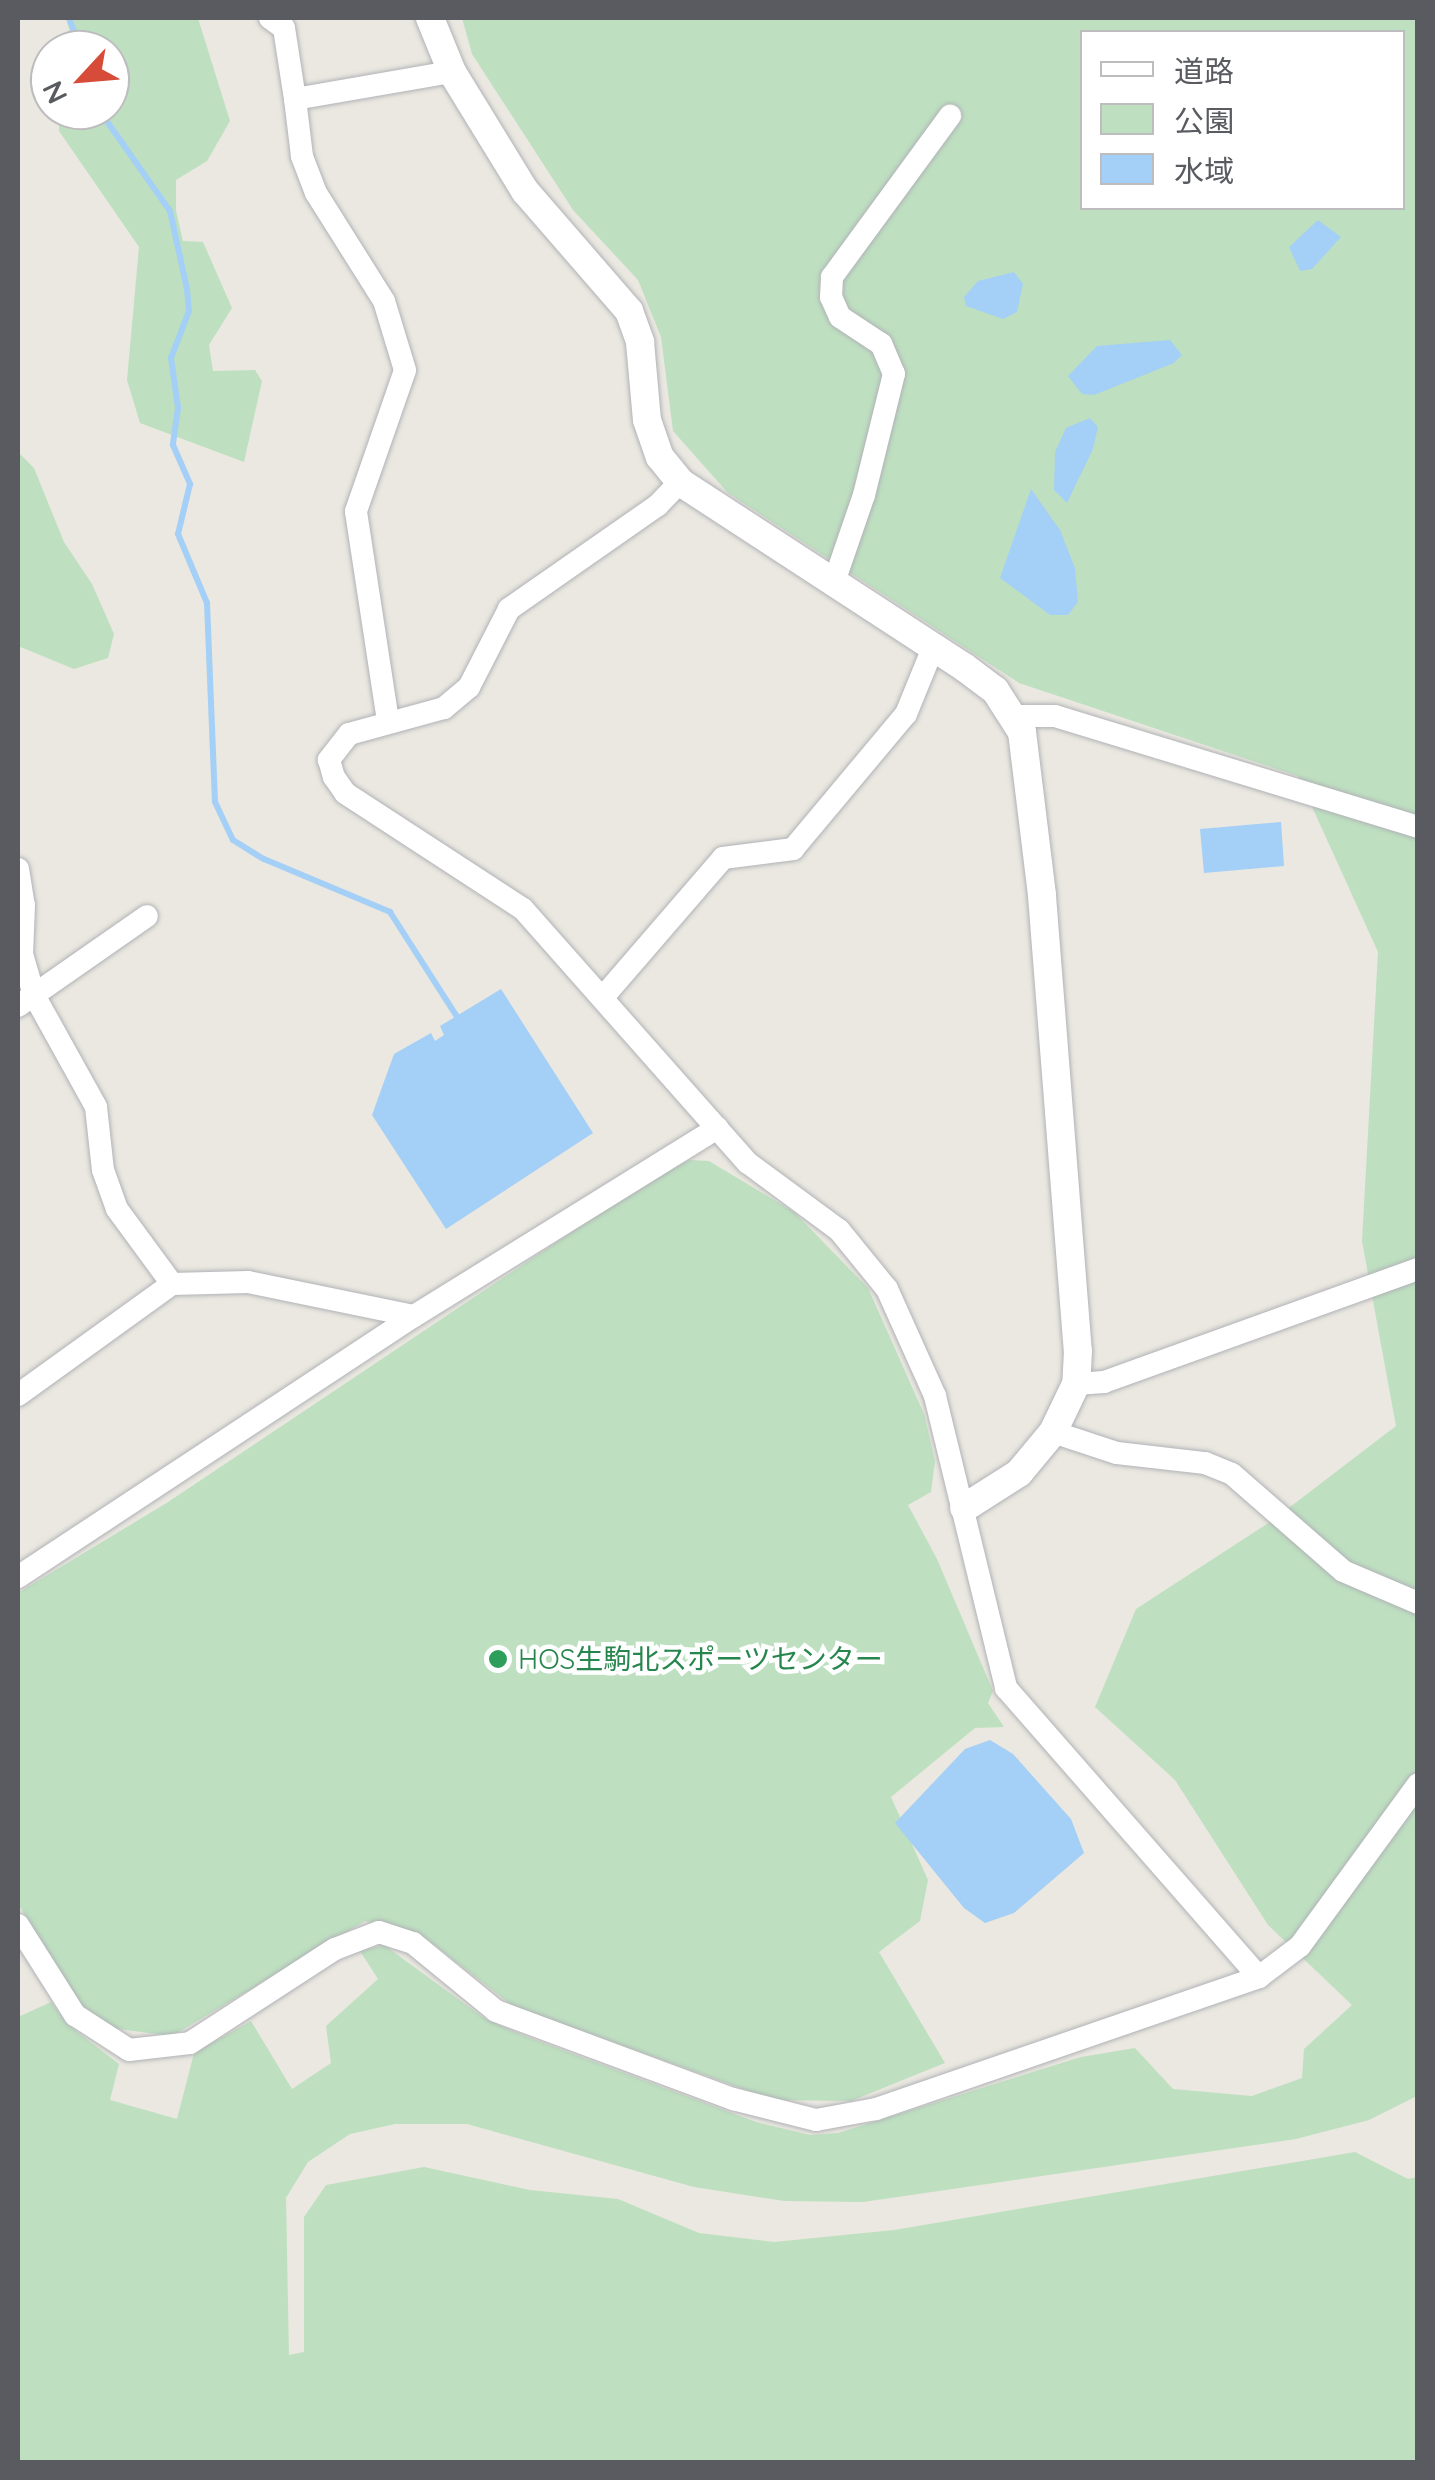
<!DOCTYPE html>
<meta charset="utf-8">
<style>
body{margin:0}
#map{position:relative;width:1435px;height:2480px;overflow:hidden;background:#eae8e0;font-family:Quicksand,"Noto Sans JP",sans-serif}
div>[style]{position:absolute}
.green>*{inset:0;background:#bee0c0}
.water>*{inset:0;background:#a4cff6}
.stream>*{height:6px;margin:-3px;padding:0 3px;transform-origin:3px;border-radius:3px;background:#a4cff6}
.roads{filter:drop-shadow(0 0 2px #b1b2b7) drop-shadow(0 0 2px #b1b2b7)}
.minor>*{height:22px;margin:-11px;padding:0 11px;transform-origin:11px;border-radius:11px;background:#fff}
.tertiary>*{height:28px;margin:-14px;padding:0 14px;transform-origin:14px;border-radius:14px;background:#fff}
.dots>*{width:28px;height:28px;translate:-50% -50%;box-sizing:border-box;border:5px solid #fff;border-radius:50%}
span{translate:-50% -50%;white-space:nowrap;text-align:center;line-height:1.15;-webkit-text-stroke:9px #fff;paint-order:stroke}
.leisure-label{font-size:28px;color:#27864d}
.left{translate:0 -50%;text-align:left}
.frame{position:absolute;inset:0;border:20px solid #595b60;pointer-events:none}
.legend{position:absolute;left:1080px;top:30px;width:325px;height:180px;box-sizing:border-box;background:#fff;border:2px solid #bdbdbf;margin:0;padding:12px 18px;list-style:none;font-size:30px;color:#595b60}
.legend li{display:flex;align-items:center;gap:20px;height:50px}
.legend b{width:50px;border:2px solid #bdbdbf}
.north{position:absolute;left:30px;top:30px;width:100px;height:100px;box-sizing:border-box;background:#fff;border:2px solid #bdbdbf;border-radius:50%;rotate:244deg;font-size:28px;font-weight:700;line-height:40px;text-align:center;color:#595b60}
.north::after{content:'';display:block;margin:auto;width:35px;height:45px;background:#d74c39;clip-path:polygon(50% 0,100% 100%,50% 72%,0 100%)}
</style>
<div id="map">
<div class="green">
<i style="clip-path:polygon(66px 18px,198px 18px,230px 121px,207px 161px,176px 180px,176px 211px,183px 241px,203px 242px,232px 308px,209px 345px,213px 371px,255px 370px,262px 381px,244px 462px,140px 423px,127px 380px,139px 247px,59px 131px,59px 110px,110px 110px,110px 50px,75px 50px)"></i>
<i style="clip-path:polygon(evenodd,462px 18px,1417px 18px,1417px 2096px,1369px 2120px,1296px 2139px,863px 2202px,784px 2201px,694px 2187px,467px 2124px,395px 2124px,350px 2134px,308px 2162px,286px 2198px,289px 2355px,304px 2352px,304px 2217px,326px 2185px,424px 2167px,530px 2190px,618px 2199px,699px 2233px,774px 2242px,894px 2230px,1355px 2152px,1408px 2179px,1417px 2177px,1417px 2462px,18px 2462px,18px 2017px,51px 2002px,67px 2024px,119px 2064px,110px 2100px,177px 2119px,194px 2053px,251px 2021px,292px 2089px,331px 2063px,326px 2026px,378px 1979px,360px 1951px,384px 1945px,484px 2018px,522px 2035px,756px 2122px,810px 2135px,838px 2133px,1081px 2057px,1135px 2048px,1173px 2089px,1252px 2096px,1302px 2078px,1304px 2049px,1352px 2005px,1268px 1925px,1175px 1780px,1095px 1707px,1136px 1609px,1273px 1520px,1396px 1426px,1362px 1241px,1378px 952px,1298px 776px,1019px 683px,728px 493px,673px 431px,661px 337px,638px 280px,573px 210px,472px 54px,462px 18px,1082px 32px,1402px 32px,1402px 208px,1082px 208px,1082px 32px)"></i>
<i style="clip-path:polygon(18px 452px,34px 468px,64px 542px,92px 584px,114px 634px,108px 658px,74px 669px,18px 646px)"></i>
<i style="clip-path:polygon(690px 1160px,709px 1161px,794px 1212px,868px 1288px,924px 1414px,935px 1461px,931px 1492px,908px 1505px,937px 1559px,993px 1691px,988px 1703px,1004px 1727px,975px 1728px,891px 1797px,928px 1880px,920px 1921px,879px 1952px,945px 2063px,851px 2101px,774px 2100px,513px 2006px,424px 1937px,365px 1921px,172px 2036px,111px 2028px,84px 2009px,18px 1904px,18px 1593px,168px 1502px,663px 1171px)"></i>
</div>
<div class="water">
<i style="clip-path:polygon(1318px 220px,1341px 237px,1312px 269px,1300px 271px,1289px 247px)"></i>
<i style="clip-path:polygon(1014px 272px,1023px 284px,1017px 312px,1003px 319px,966px 306px,964px 297px,978px 281px)"></i>
<i style="clip-path:polygon(1170px 340px,1182px 355px,1174px 363px,1094px 395px,1082px 394px,1068px 376px,1097px 346px)"></i>
<i style="clip-path:polygon(1090px 418px,1098px 427px,1093px 449px,1067px 503px,1054px 490px,1055px 452px,1066px 428px)"></i>
<i style="clip-path:polygon(1031px 489px,1060px 530px,1075px 568px,1078px 602px,1068px 615px,1050px 615px,1000px 578px)"></i>
<i style="clip-path:polygon(1281px 822px,1284px 866px,1204px 873px,1200px 829px)"></i>
<i style="clip-path:polygon(501px 989px,593px 1133px,446px 1229px,372px 1115px,394px 1054px,431px 1033px,435px 1041px,444px 1035px,440px 1026px)"></i>
<i style="clip-path:polygon(990px 1740px,1013px 1754px,1071px 1819px,1084px 1853px,1014px 1913px,985px 1923px,964px 1908px,895px 1823px,965px 1749px)"></i>
</div>
<div class="stream">
<i style="left:69px;top:18px;width:34px;rotate:69deg"></i>
<i style="left:99px;top:110px;width:123px;rotate:54.9deg"></i>
<i style="left:170px;top:211px;width:80px;rotate:77.7deg"></i>
<i style="left:187px;top:289px;width:22px;rotate:85deg"></i>
<i style="left:189px;top:311px;width:50px;rotate:111deg"></i>
<i style="left:171px;top:358px;width:50px;rotate:82deg"></i>
<i style="left:178px;top:408px;width:37px;rotate:98deg"></i>
<i style="left:173px;top:445px;width:43px;rotate:66.4deg"></i>
<i style="left:190px;top:484px;width:51px;rotate:103.5deg"></i>
<i style="left:178px;top:534px;width:75px;rotate:67.2deg"></i>
<i style="left:207px;top:603px;width:199px;rotate:87.7deg"></i>
<i style="left:215px;top:802px;width:42px;rotate:64.7deg"></i>
<i style="left:233px;top:840px;width:36px;rotate:32deg"></i>
<i style="left:264px;top:859px;width:137px;rotate:22.8deg"></i>
<i style="left:390px;top:912px;width:128px;rotate:57.4deg"></i>
</div>
<div class="roads">
<div class="minor">
<i style="left:270px;top:18px;width:17px;rotate:36deg"></i>
<i style="left:284px;top:28px;width:72px;rotate:81.2deg"></i>
<i style="left:680px;top:482px;width:32px;rotate:134deg"></i>
<i style="left:658px;top:505px;width:182px;rotate:145.1deg"></i>
<i style="left:509px;top:609px;width:88px;rotate:117.1deg"></i>
<i style="left:469px;top:687px;width:33px;rotate:140deg"></i>
<i style="left:444px;top:708px;width:98px;rotate:164.7deg"></i>
<i style="left:349px;top:734px;width:33px;rotate:128deg"></i>
<i style="left:329px;top:760px;width:18px;rotate:74deg"></i>
<i style="left:334px;top:777px;width:19px;rotate:55deg"></i>
<i style="left:345px;top:793px;width:212px;rotate:33.1deg"></i>
<i style="left:523px;top:909px;width:339px;rotate:48.5deg"></i>
<i style="left:748px;top:1163px;width:113px;rotate:36.4deg"></i>
<i style="left:839px;top:1230px;width:76px;rotate:50.9deg"></i>
<i style="left:887px;top:1289px;width:117px;rotate:65.8deg"></i>
<i style="left:935px;top:1396px;width:301px;rotate:76.3deg"></i>
<i style="left:1006px;top:1688px;width:384px;rotate:48.8deg"></i>
<i style="left:833px;top:585px;width:95px;rotate:-71deg"></i>
<i style="left:864px;top:495px;width:125px;rotate:-76.1deg"></i>
<i style="left:894px;top:374px;width:33px;rotate:-113deg"></i>
<i style="left:881px;top:344px;width:49px;rotate:-146.6deg"></i>
<i style="left:840px;top:317px;width:22px;rotate:-114deg"></i>
<i style="left:831px;top:297px;width:20px;rotate:-87deg"></i>
<i style="left:832px;top:277px;width:200px;rotate:-53.8deg"></i>
<i style="left:1015px;top:716px;width:40px"></i>
<i style="left:1055px;top:716px;width:380px;rotate:17deg"></i>
<i style="left:388px;top:721px;width:212px;rotate:-98.7deg"></i>
<i style="left:356px;top:511px;width:149px;rotate:-70.8deg"></i>
<i style="left:405px;top:370px;width:72px;rotate:-106.9deg"></i>
<i style="left:384px;top:301px;width:128px;rotate:-122.2deg"></i>
<i style="left:316px;top:193px;width:40px;rotate:-111deg"></i>
<i style="left:302px;top:156px;width:57px;rotate:-97deg"></i>
<i style="left:295px;top:99px;width:159px;rotate:-9.8deg"></i>
<i style="left:18px;top:869px;width:36px;rotate:81deg"></i>
<i style="left:24px;top:905px;width:49px;rotate:92.3deg"></i>
<i style="left:22px;top:954px;width:43px;rotate:73.7deg"></i>
<i style="left:34px;top:995px;width:128px;rotate:61deg"></i>
<i style="left:96px;top:1107px;width:63px;rotate:83.7deg"></i>
<i style="left:103px;top:1170px;width:41px;rotate:70.3deg"></i>
<i style="left:117px;top:1209px;width:93px;rotate:53.7deg"></i>
<i style="left:604px;top:996px;width:182px;rotate:-49.2deg"></i>
<i style="left:723px;top:858px;width:71px;rotate:-7.3deg"></i>
<i style="left:793px;top:849px;width:176px;rotate:-50.1deg"></i>
<i style="left:906px;top:714px;width:71px;rotate:-67.8deg"></i>
<i style="left:18px;top:1006px;width:157px;rotate:-34.9deg"></i>
<i style="left:1076px;top:1384px;width:28px;rotate:-4deg"></i>
<i style="left:1104px;top:1382px;width:334px;rotate:-19.8deg"></i>
<i style="left:18px;top:1395px;width:190px;rotate:-35.8deg"></i>
<i style="left:172px;top:1284px;width:76px;rotate:-1.5deg"></i>
<i style="left:248px;top:1282px;width:169px;rotate:11.6deg"></i>
<i style="left:1053px;top:1432px;width:67px;rotate:18.2deg"></i>
<i style="left:1117px;top:1453px;width:89px;rotate:6.5deg"></i>
<i style="left:1205px;top:1463px;width:29px;rotate:22deg"></i>
<i style="left:1232px;top:1474px;width:147px;rotate:41.1deg"></i>
<i style="left:1343px;top:1571px;width:82px;rotate:23.1deg"></i>
<i style="left:18px;top:1577px;width:474px;rotate:-33.4deg"></i>
<i style="left:414px;top:1316px;width:357px;rotate:-31.8deg"></i>
<i style="left:18px;top:1925px;width:107px;rotate:57.7deg"></i>
<i style="left:75px;top:2015px;width:64px;rotate:32.9deg"></i>
<i style="left:129px;top:2050px;width:61px;rotate:-6.5deg"></i>
<i style="left:190px;top:2043px;width:173px;rotate:-33deg"></i>
<i style="left:335px;top:1949px;width:47px;rotate:-21.1deg"></i>
<i style="left:379px;top:1932px;width:36px;rotate:18deg"></i>
<i style="left:413px;top:1943px;width:107px;rotate:39.3deg"></i>
<i style="left:496px;top:2011px;width:253px;rotate:20.4deg"></i>
<i style="left:733px;top:2099px;width:86px;rotate:14.2deg"></i>
<i style="left:816px;top:2120px;width:61px;rotate:-10.4deg"></i>
<i style="left:876px;top:2109px;width:405px;rotate:-19deg"></i>
<i style="left:1259px;top:1977px;width:51px;rotate:-37.1deg"></i>
<i style="left:1300px;top:1946px;width:200px;rotate:-53.9deg"></i>
</div>
<div class="tertiary">
<i style="left:430px;top:18px;width:58px;rotate:67.8deg"></i>
<i style="left:452px;top:72px;width:140px;rotate:58.5deg"></i>
<i style="left:525px;top:191px;width:159px;rotate:49.1deg"></i>
<i style="left:629px;top:311px;width:33px;rotate:70deg"></i>
<i style="left:640px;top:342px;width:78px;rotate:84.9deg"></i>
<i style="left:647px;top:420px;width:39px;rotate:71deg"></i>
<i style="left:660px;top:457px;width:32px;rotate:51deg"></i>
<i style="left:680px;top:482px;width:339px;rotate:33.1deg"></i>
<i style="left:964px;top:667px;width:39px;rotate:37deg"></i>
<i style="left:995px;top:690px;width:50px;rotate:57.3deg"></i>
<i style="left:1022px;top:732px;width:165px;rotate:83deg"></i>
<i style="left:1042px;top:896px;width:456px;rotate:85.5deg"></i>
<i style="left:1078px;top:1351px;width:33px;rotate:93deg"></i>
<i style="left:1076px;top:1384px;width:53px;rotate:115.6deg"></i>
<i style="left:1053px;top:1432px;width:53px;rotate:129.7deg"></i>
<i style="left:1019px;top:1473px;width:65px;rotate:147.5deg"></i>
</div>
</div>
<div class="dots">
<i style="left:498px;top:1659px;background:#2e9e5b"></i>
</div>
<div class="leisure-label">
<span class="left" style="left:518px;top:1659px">HOS生駒北スポーツセンター</span>
</div>
<div class="frame"></div>
<ul class="legend">
<li><b style="height:12px;background:#fff"></b>道路</li>
<li><b style="height:28px;background:#bee0c0"></b>公園</li>
<li><b style="height:28px;background:#a4cff6"></b>水域</li>
</ul>
<div class="north">N</div>
</div>
